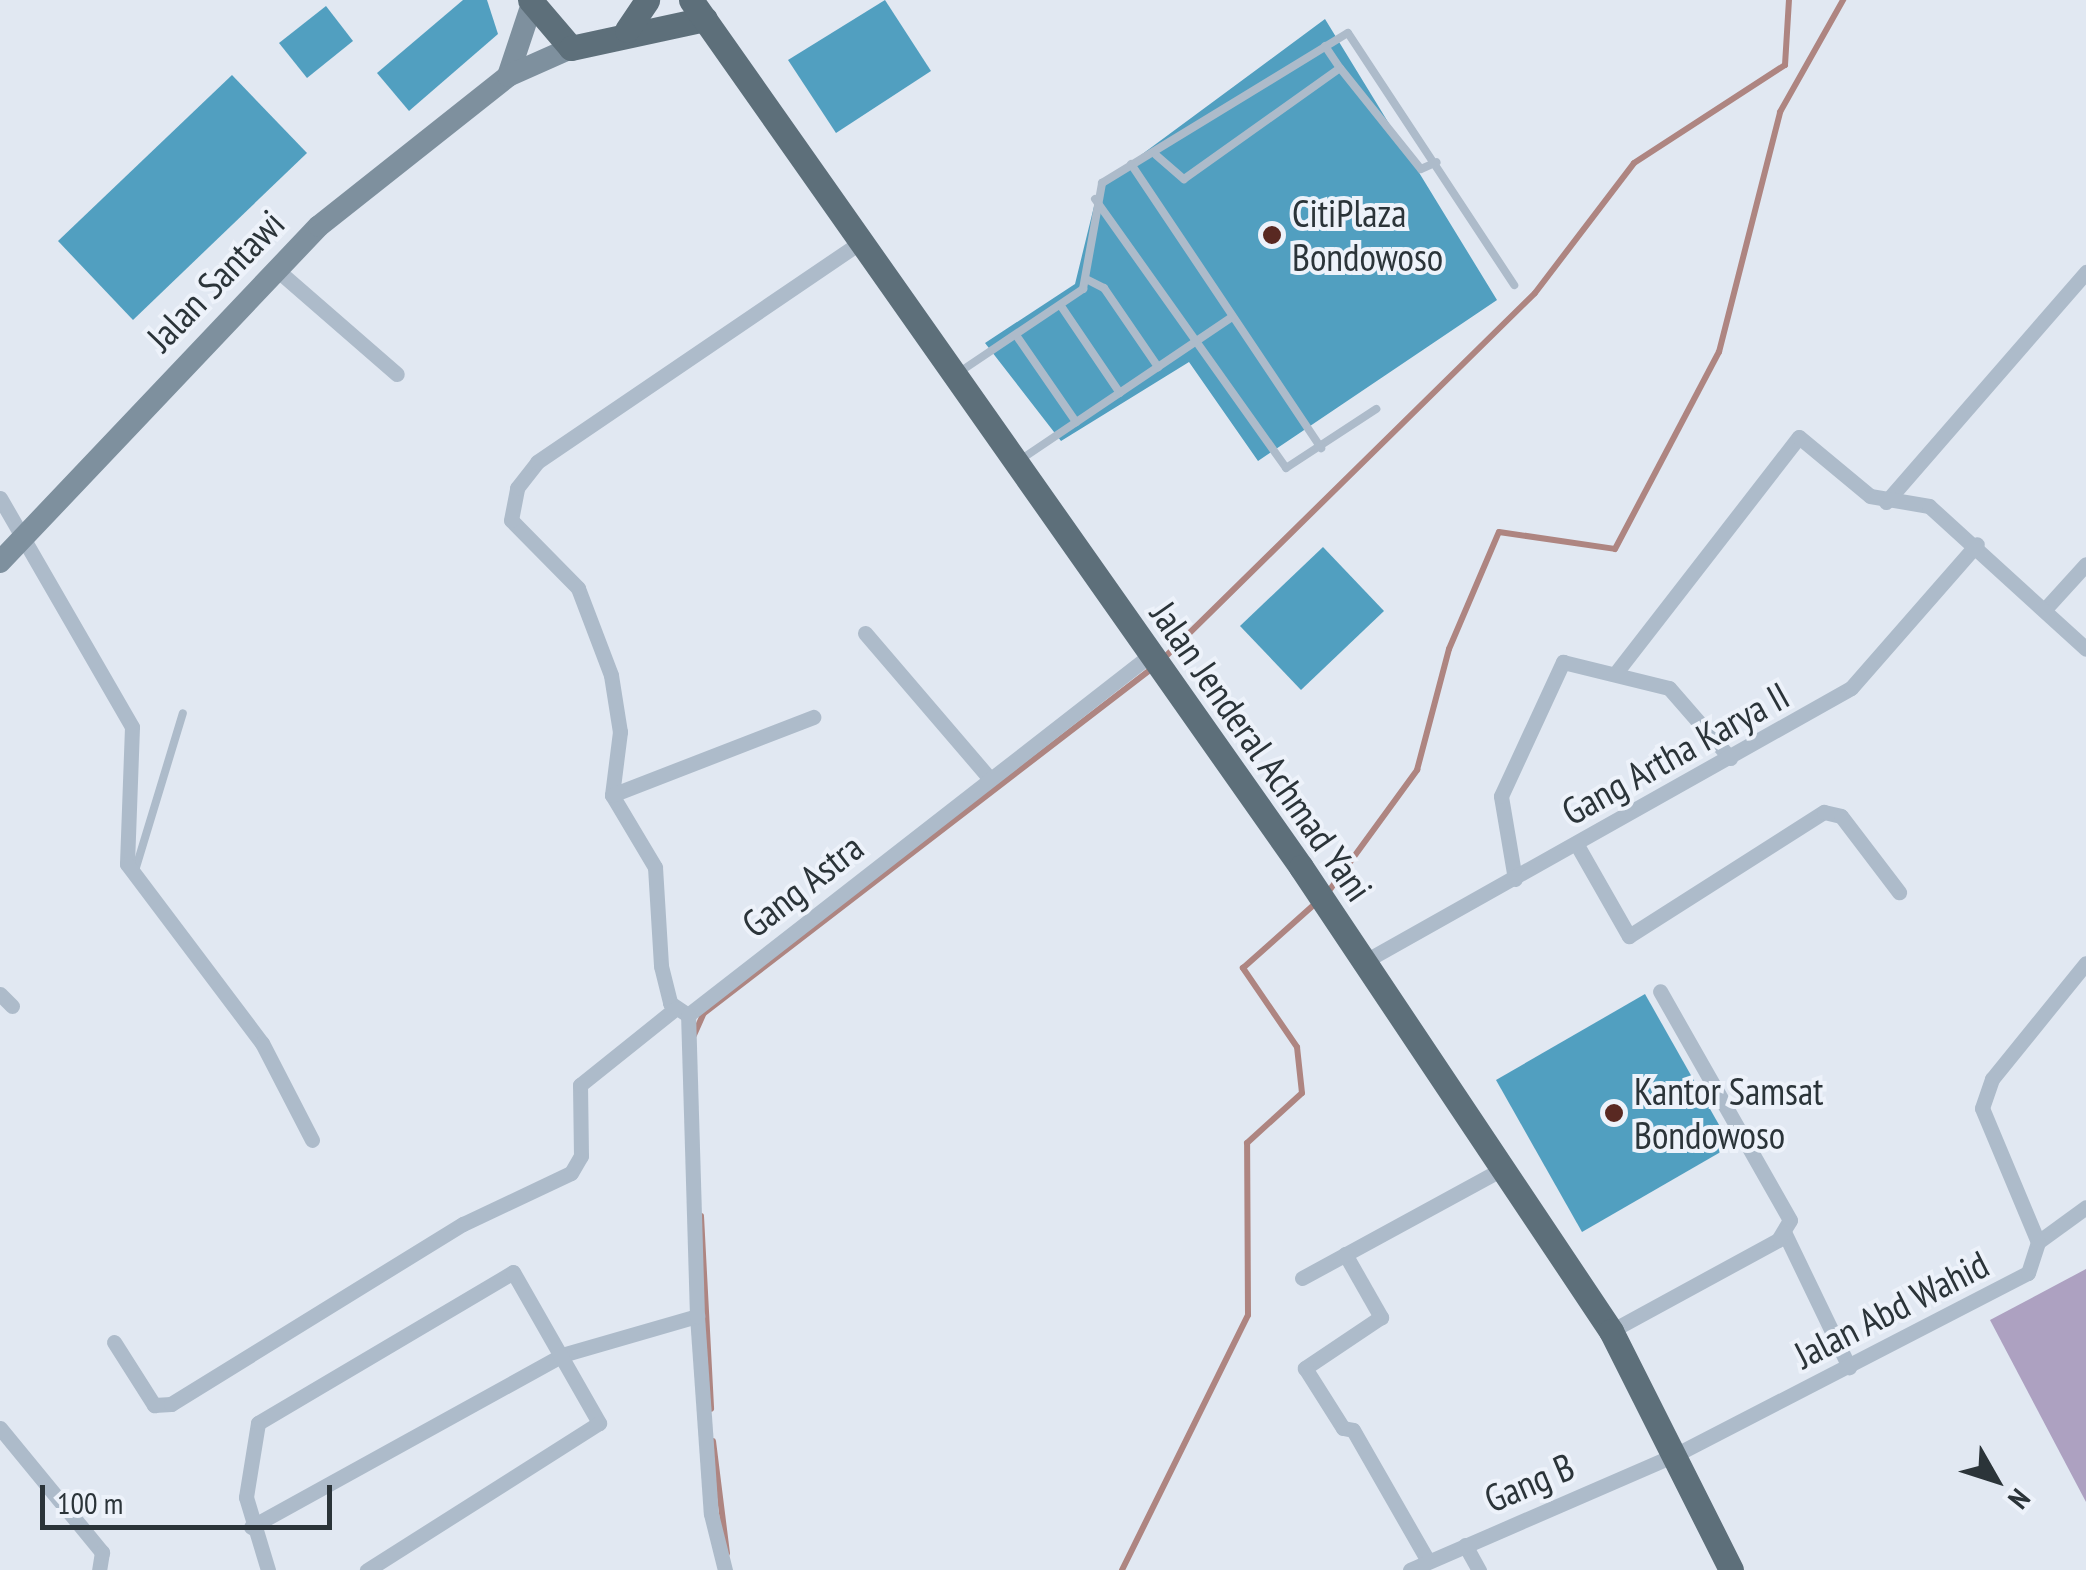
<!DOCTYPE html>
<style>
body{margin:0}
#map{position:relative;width:2086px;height:1570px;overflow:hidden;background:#e1e8f2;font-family:"PT Sans Narrow",sans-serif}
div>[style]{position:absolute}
.green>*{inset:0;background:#ada1c1}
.stream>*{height:6px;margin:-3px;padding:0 3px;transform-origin:3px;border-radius:3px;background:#ae8581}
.building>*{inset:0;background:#519fc0}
.lane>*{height:8px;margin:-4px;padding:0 4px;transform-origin:4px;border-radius:4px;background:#adbbca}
.street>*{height:15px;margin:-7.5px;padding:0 7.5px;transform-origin:7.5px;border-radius:7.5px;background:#adbbca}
.secondary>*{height:22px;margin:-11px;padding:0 11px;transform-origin:11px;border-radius:11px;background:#7e909e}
.primary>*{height:25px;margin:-12.5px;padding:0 12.5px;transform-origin:12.5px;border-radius:12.5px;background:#5d6f7a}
.dots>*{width:28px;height:28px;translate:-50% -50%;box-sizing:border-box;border:5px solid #edf2fa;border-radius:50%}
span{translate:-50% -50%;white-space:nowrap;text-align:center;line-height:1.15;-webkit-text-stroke:8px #edf2fa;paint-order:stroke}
.poi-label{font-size:38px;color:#2b3439}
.left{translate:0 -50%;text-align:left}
.street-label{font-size:38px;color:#2b3439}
.north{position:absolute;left:1946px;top:1430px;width:100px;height:100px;-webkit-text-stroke:8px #edf2fa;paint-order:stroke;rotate:129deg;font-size:28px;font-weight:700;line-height:40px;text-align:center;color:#2b3439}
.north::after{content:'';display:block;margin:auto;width:35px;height:45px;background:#2b3439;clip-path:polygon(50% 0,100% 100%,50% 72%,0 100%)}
.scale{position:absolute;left:40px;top:1485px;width:292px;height:45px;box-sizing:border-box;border:5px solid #2b3439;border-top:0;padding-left:12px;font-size:30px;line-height:35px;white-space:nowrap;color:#2b3439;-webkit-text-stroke:8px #edf2fa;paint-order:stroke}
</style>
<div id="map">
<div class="green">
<i style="clip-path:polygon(2086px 1269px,2086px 1502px,1990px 1320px)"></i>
</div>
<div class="stream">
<i style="left:1164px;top:658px;width:520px;rotate:-44.53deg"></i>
<i style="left:1535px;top:293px;width:163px;rotate:-52.7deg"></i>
<i style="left:1634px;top:163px;width:180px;rotate:-33deg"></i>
<i style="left:1785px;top:65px;width:65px;rotate:-86.5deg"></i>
<i style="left:1326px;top:895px;width:155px;rotate:-53.9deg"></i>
<i style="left:1417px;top:770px;width:125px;rotate:-75.2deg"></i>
<i style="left:1449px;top:649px;width:127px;rotate:-66.9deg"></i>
<i style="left:1499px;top:532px;width:117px;rotate:8.3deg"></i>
<i style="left:1615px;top:549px;width:223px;rotate:-62.2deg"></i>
<i style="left:1719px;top:352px;width:248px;rotate:-75.7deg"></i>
<i style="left:1780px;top:112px;width:129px;rotate:-60.6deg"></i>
<i style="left:694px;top:1035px;width:24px;rotate:-66deg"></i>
<i style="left:704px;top:1013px;width:569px;rotate:-37.57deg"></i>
<i style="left:701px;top:1216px;width:193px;rotate:87deg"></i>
<i style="left:713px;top:1441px;width:113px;rotate:82.9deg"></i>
<i style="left:1122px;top:1570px;width:284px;rotate:-63.7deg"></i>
<i style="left:1248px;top:1315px;width:172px;rotate:-90.3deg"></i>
<i style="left:1247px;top:1143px;width:74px;rotate:-42.3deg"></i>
<i style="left:1302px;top:1093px;width:46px;rotate:-96.2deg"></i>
<i style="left:1297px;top:1047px;width:96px;rotate:-124.4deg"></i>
<i style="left:1243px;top:968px;width:98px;rotate:-41.7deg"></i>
</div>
<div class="building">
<i style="clip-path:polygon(463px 0,487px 0,498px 34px,409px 111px,377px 73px)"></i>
<i style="clip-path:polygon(885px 0,931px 71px,836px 133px,788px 60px)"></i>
<i style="clip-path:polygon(326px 6px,353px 41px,307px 78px,279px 43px)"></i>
<i style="clip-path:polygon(1325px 19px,1497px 300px,1258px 461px,1189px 362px,1061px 441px,985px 343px,1075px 284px,1099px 186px)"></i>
<i style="clip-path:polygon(232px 75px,307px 153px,133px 320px,58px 241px)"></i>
<i style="clip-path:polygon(1323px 547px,1384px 611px,1301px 690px,1240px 626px)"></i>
<i style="clip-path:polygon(1645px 994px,1731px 1146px,1582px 1232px,1496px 1080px)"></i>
</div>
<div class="lane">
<i style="left:1325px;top:46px;width:27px;rotate:56deg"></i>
<i style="left:1156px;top:155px;width:37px;rotate:41deg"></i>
<i style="left:1184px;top:179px;width:191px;rotate:-35.4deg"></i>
<i style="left:1340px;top:68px;width:129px;rotate:51.3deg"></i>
<i style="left:1421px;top:169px;width:17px;rotate:-24deg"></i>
<i style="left:1131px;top:164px;width:342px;rotate:56.2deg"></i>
<i style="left:1095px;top:199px;width:330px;rotate:54.6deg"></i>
<i style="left:1286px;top:468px;width:108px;rotate:-33.2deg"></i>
<i style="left:1088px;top:280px;width:18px;rotate:27deg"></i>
<i style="left:1104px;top:288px;width:96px;rotate:55.6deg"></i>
<i style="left:1061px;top:306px;width:105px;rotate:55.9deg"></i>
<i style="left:1016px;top:335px;width:106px;rotate:55.4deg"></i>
<i style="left:958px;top:373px;width:151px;rotate:-33.9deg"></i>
<i style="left:1083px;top:289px;width:108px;rotate:-79.8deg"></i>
<i style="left:1102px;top:183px;width:288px;rotate:-31.4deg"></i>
<i style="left:1348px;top:33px;width:302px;rotate:56.6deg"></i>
<i style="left:1020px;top:460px;width:256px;rotate:-34deg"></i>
<i style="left:134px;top:874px;width:168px;rotate:-73.1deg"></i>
</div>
<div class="street">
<i style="left:276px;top:269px;width:160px;rotate:41deg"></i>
<i style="left:0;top:498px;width:264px;rotate:60deg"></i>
<i style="left:132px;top:727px;width:137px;rotate:92.1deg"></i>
<i style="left:127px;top:864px;width:224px;rotate:53deg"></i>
<i style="left:262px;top:1043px;width:109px;rotate:62.7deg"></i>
<i style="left:1886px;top:502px;width:305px;rotate:-49deg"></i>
<i style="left:2046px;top:608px;width:59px;rotate:-47.7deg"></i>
<i style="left:865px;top:633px;width:192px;rotate:49.4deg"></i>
<i style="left:1618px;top:670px;width:295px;rotate:-52.2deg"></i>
<i style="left:1799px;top:437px;width:92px;rotate:39.7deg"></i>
<i style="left:1870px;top:496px;width:60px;rotate:9.6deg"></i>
<i style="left:1929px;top:506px;width:212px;rotate:42.3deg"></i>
<i style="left:612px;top:795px;width:84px;rotate:59.2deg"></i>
<i style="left:655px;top:867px;width:99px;rotate:86.5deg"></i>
<i style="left:661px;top:966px;width:38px;rotate:76deg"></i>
<i style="left:670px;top:1003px;width:22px;rotate:34deg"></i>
<i style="left:688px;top:1015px;width:584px;rotate:-37.91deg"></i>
<i style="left:612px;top:795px;width:64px;rotate:-82.8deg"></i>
<i style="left:620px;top:732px;width:58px;rotate:-99deg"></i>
<i style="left:611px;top:675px;width:93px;rotate:-110.8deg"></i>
<i style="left:578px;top:588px;width:95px;rotate:-134.6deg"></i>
<i style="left:511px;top:520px;width:33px;rotate:-79deg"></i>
<i style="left:517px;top:488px;width:33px;rotate:-52deg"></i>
<i style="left:537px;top:462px;width:393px;rotate:-34.2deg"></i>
<i style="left:612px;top:795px;width:216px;rotate:-21.2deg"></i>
<i style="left:1577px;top:845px;width:105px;rotate:60.3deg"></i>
<i style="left:1629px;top:936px;width:231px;rotate:-32.5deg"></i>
<i style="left:1824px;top:812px;width:17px;rotate:13deg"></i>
<i style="left:1841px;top:816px;width:96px;rotate:52.7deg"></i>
<i style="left:1515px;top:879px;width:84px;rotate:-99.6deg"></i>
<i style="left:1501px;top:796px;width:148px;rotate:-65.2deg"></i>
<i style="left:1563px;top:662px;width:109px;rotate:13.8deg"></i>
<i style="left:1669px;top:688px;width:93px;rotate:48.9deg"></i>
<i style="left:1360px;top:964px;width:563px;rotate:-29.34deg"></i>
<i style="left:1851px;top:688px;width:191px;rotate:-48.8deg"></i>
<i style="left:0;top:994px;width:17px;rotate:45deg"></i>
<i style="left:1785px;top:1234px;width:148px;rotate:64.3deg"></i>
<i style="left:2038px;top:1242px;width:59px;rotate:-36.1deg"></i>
<i style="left:1345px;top:1254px;width:73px;rotate:60.3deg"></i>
<i style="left:1381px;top:1317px;width:92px;rotate:146.1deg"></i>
<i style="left:1305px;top:1368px;width:71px;rotate:57.7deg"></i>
<i style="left:1343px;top:1428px;width:10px;rotate:11deg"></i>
<i style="left:1353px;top:1430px;width:151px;rotate:60.2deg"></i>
<i style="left:1302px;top:1278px;width:226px;rotate:-28.6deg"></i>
<i style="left:697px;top:1316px;width:198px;rotate:86deg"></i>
<i style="left:711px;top:1514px;width:58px;rotate:76deg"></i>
<i style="left:1611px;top:1331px;width:190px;rotate:-28.6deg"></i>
<i style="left:1778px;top:1240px;width:23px;rotate:-59deg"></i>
<i style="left:1790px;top:1220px;width:263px;rotate:-119.6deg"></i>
<i style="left:114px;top:1342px;width:75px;rotate:57.6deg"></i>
<i style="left:154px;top:1405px;width:17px;rotate:-3deg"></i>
<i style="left:171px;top:1404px;width:343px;rotate:-31.7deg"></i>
<i style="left:463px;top:1224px;width:119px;rotate:-25.3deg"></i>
<i style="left:571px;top:1173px;width:20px;rotate:-60deg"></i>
<i style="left:581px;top:1156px;width:71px;rotate:-90.8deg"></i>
<i style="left:580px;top:1085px;width:122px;rotate:-38.7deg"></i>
<i style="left:0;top:1428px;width:161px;rotate:50.6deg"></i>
<i style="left:102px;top:1552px;width:18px;rotate:99deg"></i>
<i style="left:251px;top:1527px;width:355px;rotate:-28.9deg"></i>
<i style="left:562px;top:1355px;width:141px;rotate:-16.1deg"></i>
<i style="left:697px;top:1316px;width:301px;rotate:-91.7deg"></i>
<i style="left:1465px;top:1545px;width:29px;rotate:61deg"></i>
<i style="left:268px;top:1570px;width:76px;rotate:-106.8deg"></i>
<i style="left:246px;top:1497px;width:75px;rotate:-80.8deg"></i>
<i style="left:258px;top:1423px;width:296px;rotate:-30.6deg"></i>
<i style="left:513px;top:1272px;width:174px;rotate:60.3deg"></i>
<i style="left:599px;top:1423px;width:275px;rotate:147.6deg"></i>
<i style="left:1410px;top:1570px;width:289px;rotate:-23.5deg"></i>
<i style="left:1675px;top:1455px;width:397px;rotate:-27.3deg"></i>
<i style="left:2028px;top:1273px;width:33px;rotate:-72deg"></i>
<i style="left:2038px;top:1242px;width:145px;rotate:-112.7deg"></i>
<i style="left:1982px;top:1108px;width:31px;rotate:-71deg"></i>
<i style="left:1992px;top:1079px;width:149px;rotate:-51deg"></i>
</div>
<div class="secondary">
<i style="left:508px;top:76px;width:73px;rotate:-71.6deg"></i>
<i style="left:0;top:562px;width:463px;rotate:-46.5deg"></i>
<i style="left:319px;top:226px;width:241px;rotate:-38.4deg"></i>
<i style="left:508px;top:76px;width:69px;rotate:-24deg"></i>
</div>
<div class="primary">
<i style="left:530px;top:0;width:63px;rotate:49.5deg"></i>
<i style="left:571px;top:48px;width:137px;rotate:-12.2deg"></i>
<i style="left:691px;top:0;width:1060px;rotate:54.87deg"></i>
<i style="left:1301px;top:867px;width:558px;rotate:56.25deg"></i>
<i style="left:1611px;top:1331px;width:267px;rotate:63.3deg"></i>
<i style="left:627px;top:30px;width:36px;rotate:-56deg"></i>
</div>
<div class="dots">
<i style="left:1272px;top:235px;background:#592922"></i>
<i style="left:1614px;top:1113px;background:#592922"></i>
</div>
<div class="poi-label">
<span class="left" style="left:1292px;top:235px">CitiPlaza<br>Bondowoso</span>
<span class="left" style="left:1634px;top:1113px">Kantor Samsat<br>Bondowoso</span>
</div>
<div class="street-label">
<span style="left:215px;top:280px;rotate:-46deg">Jalan Santawi</span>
<span style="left:1262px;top:751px;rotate:55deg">Jalan Jenderal Achmad Yani</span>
<span style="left:1675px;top:753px;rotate:-29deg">Gang Artha Karya II</span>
<span style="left:802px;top:885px;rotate:-38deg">Gang Astra</span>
<span style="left:1891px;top:1309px;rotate:-27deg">Jalan Abd Wahid</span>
<span style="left:1529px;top:1482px;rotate:-23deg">Gang B</span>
</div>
<div class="north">N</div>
<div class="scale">100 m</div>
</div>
